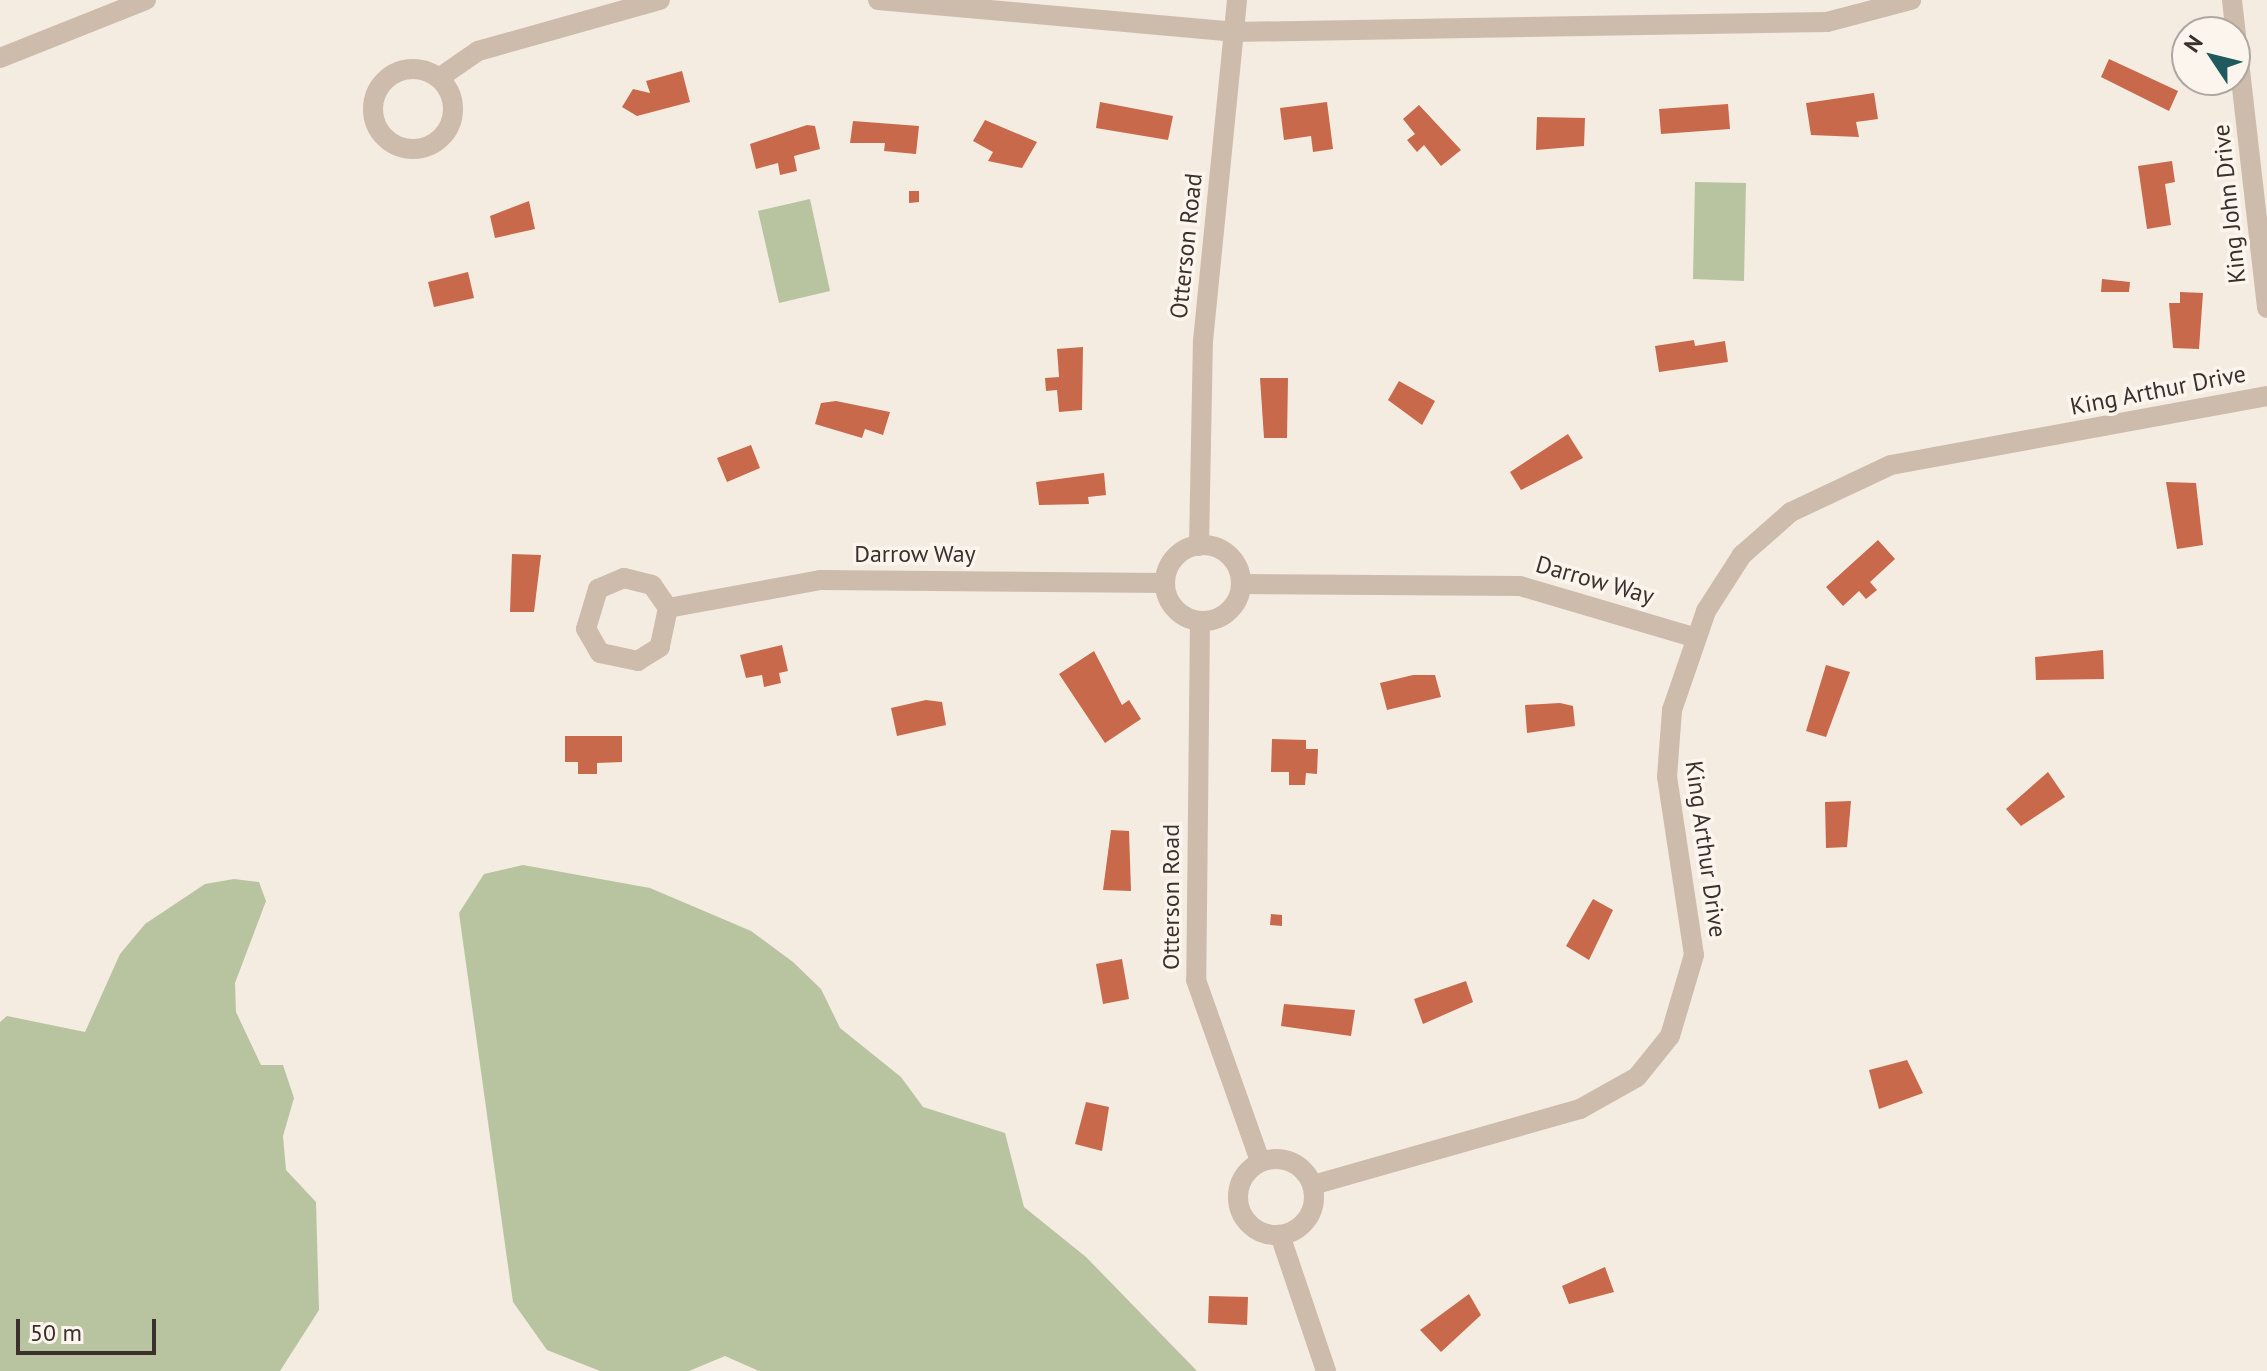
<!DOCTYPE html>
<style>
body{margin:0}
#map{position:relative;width:2267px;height:1371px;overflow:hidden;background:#f4ebe1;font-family:"PT Sans",sans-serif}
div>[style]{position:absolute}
.green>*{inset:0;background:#b8c4a0}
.building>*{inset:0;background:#c8694b}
.street>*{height:20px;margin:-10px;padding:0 10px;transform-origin:10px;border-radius:10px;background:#cdbbac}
.street>.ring{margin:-10px;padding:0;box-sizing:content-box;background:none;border:20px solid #cdbbac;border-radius:50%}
span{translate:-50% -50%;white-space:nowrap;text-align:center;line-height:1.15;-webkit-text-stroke:7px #fbf5ee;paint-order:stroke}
.street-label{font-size:24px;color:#3b302b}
.north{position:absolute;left:2171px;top:16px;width:80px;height:80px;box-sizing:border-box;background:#fbf5ee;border:2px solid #aea6a0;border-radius:50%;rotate:305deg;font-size:22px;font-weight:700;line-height:32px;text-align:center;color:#3b302b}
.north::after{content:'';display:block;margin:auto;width:28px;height:36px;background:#1f5a5e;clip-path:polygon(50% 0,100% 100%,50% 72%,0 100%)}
.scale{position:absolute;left:16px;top:1319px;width:140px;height:36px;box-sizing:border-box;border:4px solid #3b302b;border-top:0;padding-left:10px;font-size:24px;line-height:28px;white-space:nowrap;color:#3b302b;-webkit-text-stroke:6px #fbf5ee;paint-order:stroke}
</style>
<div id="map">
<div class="green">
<i style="clip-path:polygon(1695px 182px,1746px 183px,1744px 281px,1693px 279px)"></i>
<i style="clip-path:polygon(810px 199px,830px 291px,779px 303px,758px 211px)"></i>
<i style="clip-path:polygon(523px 865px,650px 888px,751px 931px,793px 962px,821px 989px,840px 1028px,901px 1077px,923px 1107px,1005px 1133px,1024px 1207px,1086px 1257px,1197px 1371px,759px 1371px,725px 1356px,689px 1371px,600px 1371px,547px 1350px,513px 1302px,459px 913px,484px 874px)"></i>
<i style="clip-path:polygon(234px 879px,259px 882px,266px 901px,235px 983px,236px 1012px,261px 1065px,283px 1065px,294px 1098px,283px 1136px,286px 1170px,316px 1202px,319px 1310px,280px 1371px,0 1371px,0 1022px,7px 1016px,85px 1032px,120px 954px,145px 924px,205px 884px)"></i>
</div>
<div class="building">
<i style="clip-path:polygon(2109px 59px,2178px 91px,2169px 111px,2101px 77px)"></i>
<i style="clip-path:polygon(682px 71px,690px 102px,637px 116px,622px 107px,633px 89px,650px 93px,646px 81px)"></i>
<i style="clip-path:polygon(1874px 93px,1878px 119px,1856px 122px,1859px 137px,1811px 135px,1806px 103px)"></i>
<i style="clip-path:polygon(1100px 102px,1173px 116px,1168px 140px,1096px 128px)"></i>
<i style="clip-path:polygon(1327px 102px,1333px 149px,1313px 152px,1311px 136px,1284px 140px,1280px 108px)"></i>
<i style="clip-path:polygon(1728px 104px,1730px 129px,1661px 134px,1659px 109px)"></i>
<i style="clip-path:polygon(1419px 105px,1461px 150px,1441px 166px,1424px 145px,1417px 152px,1407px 140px,1415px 134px,1403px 119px)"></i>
<i style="clip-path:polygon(1537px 117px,1585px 118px,1584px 146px,1536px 150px)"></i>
<i style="clip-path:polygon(985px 120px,1037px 142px,1022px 168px,988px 161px,993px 152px,973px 141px)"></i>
<i style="clip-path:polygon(853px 121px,919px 126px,916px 154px,884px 151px,885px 143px,850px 143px)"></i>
<i style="clip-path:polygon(807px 125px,815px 126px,820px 149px,794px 156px,797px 171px,780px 175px,778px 163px,756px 169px,750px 144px)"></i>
<i style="clip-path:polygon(2172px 161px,2175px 182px,2165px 184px,2171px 225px,2147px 229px,2138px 166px)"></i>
<i style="clip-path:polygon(909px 191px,919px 191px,919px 202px,909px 203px)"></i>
<i style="clip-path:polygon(529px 201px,535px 229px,495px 238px,490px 216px)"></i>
<i style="clip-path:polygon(468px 272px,474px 298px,434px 307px,428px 282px)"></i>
<i style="clip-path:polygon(2102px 279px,2130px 282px,2129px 292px,2101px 292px)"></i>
<i style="clip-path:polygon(2180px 292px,2203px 293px,2199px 349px,2173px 348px,2169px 303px,2180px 303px)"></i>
<i style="clip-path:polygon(1694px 340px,1695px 346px,1725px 341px,1728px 362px,1659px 372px,1655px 346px)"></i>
<i style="clip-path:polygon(1083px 347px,1082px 410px,1059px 412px,1057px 390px,1046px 391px,1045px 378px,1059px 377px,1057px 349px)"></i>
<i style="clip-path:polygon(1260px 378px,1288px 378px,1287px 438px,1264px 438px)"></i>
<i style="clip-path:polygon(1399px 381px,1435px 401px,1422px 425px,1388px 400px)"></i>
<i style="clip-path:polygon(836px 401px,890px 412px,883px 435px,865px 429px,862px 438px,815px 424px,821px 403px)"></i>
<i style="clip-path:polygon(1568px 434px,1583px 458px,1521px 490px,1510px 472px)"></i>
<i style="clip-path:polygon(751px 445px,760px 468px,727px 482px,717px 458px)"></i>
<i style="clip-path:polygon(1104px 473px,1106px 495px,1088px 497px,1089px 504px,1039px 505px,1036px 482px)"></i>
<i style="clip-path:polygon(2166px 482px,2196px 483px,2203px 545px,2177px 549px)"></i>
<i style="clip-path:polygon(1878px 540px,1895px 559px,1870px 582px,1877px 590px,1866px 599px,1859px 591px,1843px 606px,1826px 587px)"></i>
<i style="clip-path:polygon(512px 554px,541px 555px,534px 612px,510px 612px)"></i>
<i style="clip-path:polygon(782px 645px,788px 671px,779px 673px,781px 683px,764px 687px,762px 675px,746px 678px,740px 655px)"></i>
<i style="clip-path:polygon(2103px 650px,2104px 679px,2036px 680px,2035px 657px)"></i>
<i style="clip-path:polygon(1094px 651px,1122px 705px,1129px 700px,1141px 719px,1105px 743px,1059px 674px)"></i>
<i style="clip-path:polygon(1826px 665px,1850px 672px,1826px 737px,1806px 731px)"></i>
<i style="clip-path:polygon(1413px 675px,1435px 675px,1441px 697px,1387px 710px,1380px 683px)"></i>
<i style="clip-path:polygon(926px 700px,942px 702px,946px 725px,897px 736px,891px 708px)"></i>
<i style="clip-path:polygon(1560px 703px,1573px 706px,1575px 726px,1527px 733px,1525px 705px)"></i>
<i style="clip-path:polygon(565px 736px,622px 736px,622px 762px,597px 763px,597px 774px,578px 774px,578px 762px,565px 762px)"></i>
<i style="clip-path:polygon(1272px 739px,1306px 740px,1306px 749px,1318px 749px,1317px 774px,1306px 773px,1305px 785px,1289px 785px,1289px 772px,1271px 772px)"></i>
<i style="clip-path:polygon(2048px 772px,2065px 797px,2021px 826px,2006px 809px)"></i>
<i style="clip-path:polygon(1851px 801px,1847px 847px,1826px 848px,1825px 802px)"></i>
<i style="clip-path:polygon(1111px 830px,1129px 831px,1131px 891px,1103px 890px)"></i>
<i style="clip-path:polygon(1593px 899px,1613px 910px,1589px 960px,1566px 946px)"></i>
<i style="clip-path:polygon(1271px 914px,1282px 915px,1282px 926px,1270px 925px)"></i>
<i style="clip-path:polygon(1122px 959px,1129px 999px,1103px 1004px,1096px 964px)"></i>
<i style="clip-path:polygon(1466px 981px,1473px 1002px,1423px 1024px,1414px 999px)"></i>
<i style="clip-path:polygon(1284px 1004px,1355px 1010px,1351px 1036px,1281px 1026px)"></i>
<i style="clip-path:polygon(1907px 1060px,1923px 1093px,1879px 1109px,1869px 1070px)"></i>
<i style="clip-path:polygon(1086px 1102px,1109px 1107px,1102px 1151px,1075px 1144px)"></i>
<i style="clip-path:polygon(1605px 1267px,1614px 1292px,1569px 1304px,1562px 1286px)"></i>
<i style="clip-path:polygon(1469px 1294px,1481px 1315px,1441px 1352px,1420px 1330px)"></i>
<i style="clip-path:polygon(1209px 1296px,1248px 1297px,1247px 1325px,1208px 1323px)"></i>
</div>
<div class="street">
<i style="left:878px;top:0;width:357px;rotate:5.1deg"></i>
<i style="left:1234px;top:32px;width:593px;rotate:-0.97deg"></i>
<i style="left:1827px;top:22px;width:87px;rotate:-14.7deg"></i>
<i style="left:2232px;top:0;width:310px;rotate:83.5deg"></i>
<i style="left:0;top:58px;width:157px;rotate:-21.7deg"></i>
<i class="ring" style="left:373px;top:69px;width:60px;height:60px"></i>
<i style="left:439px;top:78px;width:47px;rotate:-34.7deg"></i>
<i style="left:478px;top:51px;width:189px;rotate:-15.7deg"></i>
<i class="ring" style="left:1165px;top:545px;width:56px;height:56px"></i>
<i style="left:1199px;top:546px;width:205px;rotate:-88.9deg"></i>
<i style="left:1203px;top:341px;width:343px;rotate:-84.3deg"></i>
<i style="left:1241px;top:584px;width:279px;rotate:0.4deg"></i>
<i style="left:1520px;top:586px;width:180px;rotate:16.4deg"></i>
<i style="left:668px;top:608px;width:40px;rotate:102deg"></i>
<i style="left:660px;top:647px;width:26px;rotate:148deg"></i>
<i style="left:638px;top:661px;width:39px;rotate:-168deg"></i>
<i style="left:600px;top:653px;width:28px;rotate:-120deg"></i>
<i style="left:586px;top:629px;width:42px;rotate:-73.3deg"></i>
<i style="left:598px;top:589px;width:28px;rotate:-23deg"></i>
<i style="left:624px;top:578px;width:29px;rotate:14deg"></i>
<i style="left:652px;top:585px;width:28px;rotate:55deg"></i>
<i style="left:668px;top:608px;width:155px;rotate:-10.4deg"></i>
<i style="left:820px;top:580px;width:345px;rotate:0.5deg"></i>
<i style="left:1200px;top:621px;width:359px;rotate:90.6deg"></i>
<i style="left:1196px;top:980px;width:192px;rotate:70.5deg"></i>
<i class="ring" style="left:1238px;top:1159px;width:56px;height:56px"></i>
<i style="left:1313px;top:1185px;width:278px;rotate:-15.9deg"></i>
<i style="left:1580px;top:1109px;width:65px;rotate:-29.3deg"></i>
<i style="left:1637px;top:1077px;width:53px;rotate:-51.2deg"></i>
<i style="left:1670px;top:1036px;width:84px;rotate:-73.5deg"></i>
<i style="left:1694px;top:955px;width:180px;rotate:-98.6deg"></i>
<i style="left:1667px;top:777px;width:67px;rotate:-85.7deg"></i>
<i style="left:1672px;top:710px;width:105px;rotate:-71deg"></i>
<i style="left:1706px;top:611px;width:67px;rotate:-57.3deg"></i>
<i style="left:1742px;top:555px;width:65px;rotate:-41.3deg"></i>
<i style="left:1791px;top:512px;width:110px;rotate:-25.2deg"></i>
<i style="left:1891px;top:465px;width:382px;rotate:-10.4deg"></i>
<i style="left:1280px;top:1235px;width:144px;rotate:71.3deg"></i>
</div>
<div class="street-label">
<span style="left:2229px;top:204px;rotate:-96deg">King John Drive</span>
<span style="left:1186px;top:246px;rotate:-84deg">Otterson Road</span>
<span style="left:2158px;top:390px;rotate:-11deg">King Arthur Drive</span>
<span style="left:915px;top:554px">Darrow Way</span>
<span style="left:1595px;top:580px;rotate:16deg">Darrow Way</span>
<span style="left:1706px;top:849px;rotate:82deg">King Arthur Drive</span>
<span style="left:1171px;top:897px;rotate:-90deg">Otterson Road</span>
</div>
<div class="north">N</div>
<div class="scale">50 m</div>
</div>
